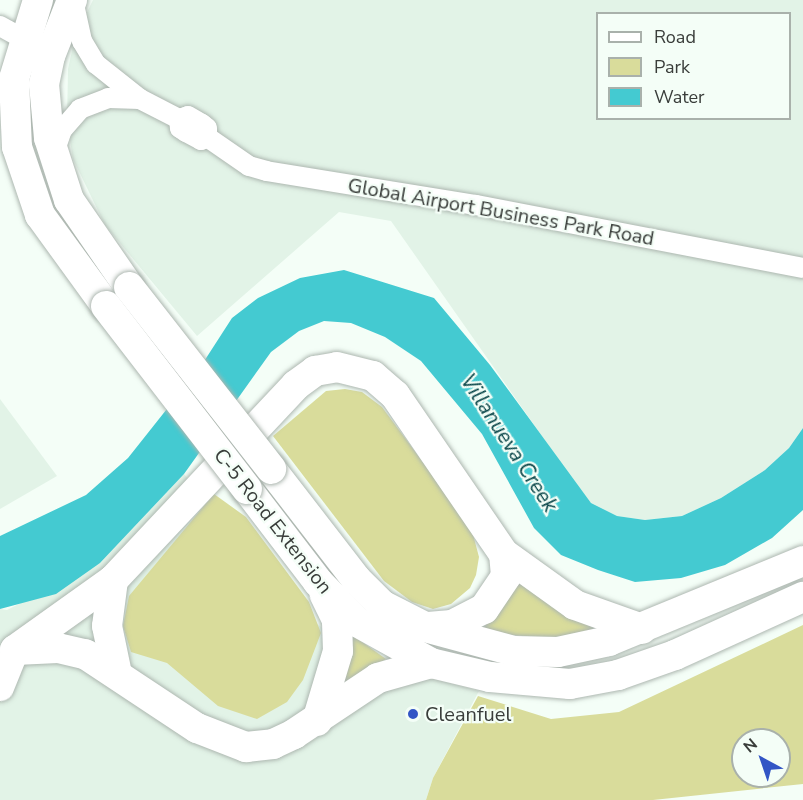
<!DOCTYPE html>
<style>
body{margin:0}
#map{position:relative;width:803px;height:800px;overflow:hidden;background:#f4fef7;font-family:"Nunito Sans",sans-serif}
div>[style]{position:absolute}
.built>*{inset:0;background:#e2f3e7}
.green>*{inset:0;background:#d9dc9b}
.water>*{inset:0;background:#44cad1}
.roads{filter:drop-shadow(0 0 2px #adb7b0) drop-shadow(0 0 2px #adb7b0)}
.street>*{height:20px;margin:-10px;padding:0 10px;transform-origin:10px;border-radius:10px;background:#fff}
.secondary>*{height:27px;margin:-13.5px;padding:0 13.5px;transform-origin:13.5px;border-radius:13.5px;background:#fff}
.primary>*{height:30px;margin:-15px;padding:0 15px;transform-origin:15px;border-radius:15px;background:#fff}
.bridges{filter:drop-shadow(0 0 2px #adb7b0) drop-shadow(0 0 2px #adb7b0)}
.primary-bridge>*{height:30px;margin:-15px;padding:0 15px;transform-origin:15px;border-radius:15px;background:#fff}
.dots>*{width:16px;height:16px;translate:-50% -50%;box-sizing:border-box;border:3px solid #f4fef7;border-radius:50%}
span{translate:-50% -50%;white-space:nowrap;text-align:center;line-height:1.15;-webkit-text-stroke:4.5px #f4fef7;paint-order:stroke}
.street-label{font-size:20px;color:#393d3a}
.poi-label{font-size:20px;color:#393d3a}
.left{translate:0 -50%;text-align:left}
.water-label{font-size:21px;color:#064447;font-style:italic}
.legend{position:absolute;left:596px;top:12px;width:195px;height:108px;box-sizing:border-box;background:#f4fef7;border:2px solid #a9b1ab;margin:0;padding:8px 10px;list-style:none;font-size:18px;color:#393d3a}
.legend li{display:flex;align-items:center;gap:12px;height:30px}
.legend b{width:30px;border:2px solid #a9b1ab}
.north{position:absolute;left:731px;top:728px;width:60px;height:60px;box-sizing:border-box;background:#f4fef7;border:2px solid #a9b1ab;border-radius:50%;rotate:320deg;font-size:16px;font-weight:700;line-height:24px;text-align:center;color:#393d3a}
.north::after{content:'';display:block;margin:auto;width:21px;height:27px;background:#3255c5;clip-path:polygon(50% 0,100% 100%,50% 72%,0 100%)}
</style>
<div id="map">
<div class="built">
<i style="clip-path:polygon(evenodd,93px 0,803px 0,803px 428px,789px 448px,765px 470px,721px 498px,682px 516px,645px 520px,617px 516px,591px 503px,570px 476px,391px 221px,339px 212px,197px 336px,105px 225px,73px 159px,67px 122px,68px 69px,75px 37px,93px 0,598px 14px,790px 14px,790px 118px,598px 118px,598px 14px)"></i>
<i style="clip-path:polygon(0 399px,57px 476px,0 509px)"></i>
<i style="clip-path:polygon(184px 474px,306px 616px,370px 662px,479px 691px,433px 778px,426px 800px,0 800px,0 609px,7px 610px,100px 563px)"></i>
</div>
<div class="green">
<i style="clip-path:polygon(345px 389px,362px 392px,382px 407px,471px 527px,479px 557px,476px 575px,470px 588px,451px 604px,433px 609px,412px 602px,384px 581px,273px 436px,326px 391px)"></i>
<i style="clip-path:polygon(214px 494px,246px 517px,309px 602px,321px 633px,303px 680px,287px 702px,257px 719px,218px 706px,167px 663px,131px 652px,123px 626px,129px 596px)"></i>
<i style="clip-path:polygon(516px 573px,605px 631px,550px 638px,484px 633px,482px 629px,492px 619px)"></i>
<i style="clip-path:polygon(evenodd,803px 625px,803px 784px,653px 800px,426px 800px,433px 778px,478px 696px,551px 719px,619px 712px,803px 625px,743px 740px,779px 740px,779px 776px,743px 776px,743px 740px)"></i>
<i style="clip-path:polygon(351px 634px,386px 659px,339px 689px)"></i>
</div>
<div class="water">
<i style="clip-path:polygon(344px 270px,434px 298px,490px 365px,591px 503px,617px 516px,645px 520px,682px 516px,721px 498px,765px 470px,789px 448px,803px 428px,803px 510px,772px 538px,725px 565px,681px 578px,635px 582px,598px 570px,561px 555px,534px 528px,482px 434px,421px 361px,385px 337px,351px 323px,324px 321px,299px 331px,271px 352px,184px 474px,100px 563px,56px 594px,0 609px,0 536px,86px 495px,128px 458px,201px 366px,232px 318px,258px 298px,300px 278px)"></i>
</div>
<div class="roads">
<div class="street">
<i style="left:73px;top:0;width:42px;rotate:77.6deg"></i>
<i style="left:82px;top:41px;width:27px;rotate:59deg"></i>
<i style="left:96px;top:64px;width:56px;rotate:38.5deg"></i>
<i style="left:140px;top:99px;width:44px;rotate:27.1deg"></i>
<i style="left:179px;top:119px;width:9px;rotate:-18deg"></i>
<i style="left:188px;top:116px;width:16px;rotate:30deg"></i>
<i style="left:202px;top:124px;width:6px;rotate:39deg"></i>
<i style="left:207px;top:128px;width:9px;rotate:90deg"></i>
<i style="left:0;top:26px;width:26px;rotate:29deg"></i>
<i style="left:179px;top:119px;width:9px;rotate:84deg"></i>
<i style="left:180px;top:128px;width:7px;rotate:34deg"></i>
<i style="left:186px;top:132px;width:17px;rotate:28deg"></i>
<i style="left:201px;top:140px;width:7px;rotate:-27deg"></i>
<i style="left:207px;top:137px;width:51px;rotate:34.6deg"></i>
<i style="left:249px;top:166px;width:18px;rotate:16deg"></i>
<i style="left:266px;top:171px;width:213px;rotate:9.2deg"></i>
<i style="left:476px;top:205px;width:333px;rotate:10.9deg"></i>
<i style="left:54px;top:153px;width:24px;rotate:-71deg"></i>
<i style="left:62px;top:130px;width:28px;rotate:-49deg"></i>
<i style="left:80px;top:109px;width:30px;rotate:-21deg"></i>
<i style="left:108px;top:98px;width:32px;rotate:2deg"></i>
</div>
<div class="secondary">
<i style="left:0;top:687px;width:40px;rotate:-68deg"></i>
</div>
<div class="primary">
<i style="left:38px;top:0;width:83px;rotate:106.9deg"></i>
<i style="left:14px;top:79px;width:68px;rotate:87.5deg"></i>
<i style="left:17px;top:147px;width:72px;rotate:71.3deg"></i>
<i style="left:40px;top:215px;width:112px;rotate:54deg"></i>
<i style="left:72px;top:0;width:60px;rotate:111.4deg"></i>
<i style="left:50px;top:56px;width:29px;rotate:102deg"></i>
<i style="left:44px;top:84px;width:54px;rotate:84.7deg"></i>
<i style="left:49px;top:138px;width:65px;rotate:72.1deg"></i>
<i style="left:69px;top:200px;width:106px;rotate:55.4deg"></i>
<i style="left:271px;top:469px;width:139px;rotate:52.3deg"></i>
<i style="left:356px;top:579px;width:37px;rotate:45deg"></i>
<i style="left:382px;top:605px;width:48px;rotate:27.1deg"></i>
<i style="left:425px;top:627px;width:92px;rotate:15.1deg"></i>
<i style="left:514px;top:651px;width:44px;rotate:1.3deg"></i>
<i style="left:558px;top:652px;width:52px;rotate:-12.2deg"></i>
<i style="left:609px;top:641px;width:210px;rotate:-22.4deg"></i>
<i style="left:247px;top:489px;width:117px;rotate:52.6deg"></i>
<i style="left:318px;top:582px;width:56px;rotate:45.7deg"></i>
<i style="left:357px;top:622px;width:85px;rotate:29deg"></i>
<i style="left:431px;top:663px;width:61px;rotate:13.3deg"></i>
<i style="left:490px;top:677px;width:80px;rotate:5deg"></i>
<i style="left:570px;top:684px;width:49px;rotate:-10.6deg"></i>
<i style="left:618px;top:675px;width:60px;rotate:-19.3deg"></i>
<i style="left:675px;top:655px;width:141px;rotate:-24.4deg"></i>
<i style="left:113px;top:580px;width:46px;rotate:97.4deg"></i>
<i style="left:107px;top:626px;width:49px;rotate:78.2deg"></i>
<i style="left:428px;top:627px;width:24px;rotate:-5deg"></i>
<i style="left:452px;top:625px;width:36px;rotate:-27deg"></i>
<i style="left:484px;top:609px;width:40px;rotate:-56deg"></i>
<i style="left:506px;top:576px;width:22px;rotate:-95deg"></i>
<i style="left:15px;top:650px;width:120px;rotate:-35.5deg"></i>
<i style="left:113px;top:580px;width:267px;rotate:-46.8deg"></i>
<i style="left:296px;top:385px;width:24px;rotate:-36deg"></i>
<i style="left:315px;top:371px;width:22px;rotate:-10deg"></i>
<i style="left:337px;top:367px;width:37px;rotate:14deg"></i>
<i style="left:373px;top:376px;width:29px;rotate:41deg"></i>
<i style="left:395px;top:395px;width:193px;rotate:55.6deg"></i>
<i style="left:504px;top:554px;width:87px;rotate:35.7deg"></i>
<i style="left:575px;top:605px;width:71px;rotate:19.7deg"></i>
<i style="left:15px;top:650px;width:43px;rotate:-2.7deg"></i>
<i style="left:58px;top:648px;width:28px;rotate:13deg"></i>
<i style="left:85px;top:654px;width:134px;rotate:33.5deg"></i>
<i style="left:197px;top:728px;width:53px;rotate:21.2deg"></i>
<i style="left:246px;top:747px;width:27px;rotate:-6deg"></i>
<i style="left:273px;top:744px;width:23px;rotate:-25deg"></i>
<i style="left:294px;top:734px;width:101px;rotate:-33.7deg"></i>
<i style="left:378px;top:678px;width:55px;rotate:-15.8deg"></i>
<i style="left:317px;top:721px;width:73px;rotate:-73.3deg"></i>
<i style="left:338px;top:651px;width:31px;rotate:-92deg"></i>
<i style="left:337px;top:620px;width:28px;rotate:-116deg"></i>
</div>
</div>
<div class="bridges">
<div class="primary-bridge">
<i style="left:129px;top:287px;width:231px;rotate:52deg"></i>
<i style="left:106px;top:306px;width:231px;rotate:52.4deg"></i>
</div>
</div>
<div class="dots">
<i style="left:413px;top:714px;background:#3255c5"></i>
</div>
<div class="street-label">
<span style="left:501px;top:212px;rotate:10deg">Global Airport Business Park Road</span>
<span style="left:273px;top:521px;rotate:52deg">C-5 Road Extension</span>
</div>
<div class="poi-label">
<span class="left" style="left:425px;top:714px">Cleanfuel</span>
</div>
<div class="water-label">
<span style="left:509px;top:443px;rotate:57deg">Villanueva Creek</span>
</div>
<ul class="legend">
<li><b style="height:8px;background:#fff"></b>Road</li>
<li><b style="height:16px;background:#d9dc9b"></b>Park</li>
<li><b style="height:16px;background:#44cad1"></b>Water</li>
</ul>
<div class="north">N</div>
</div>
